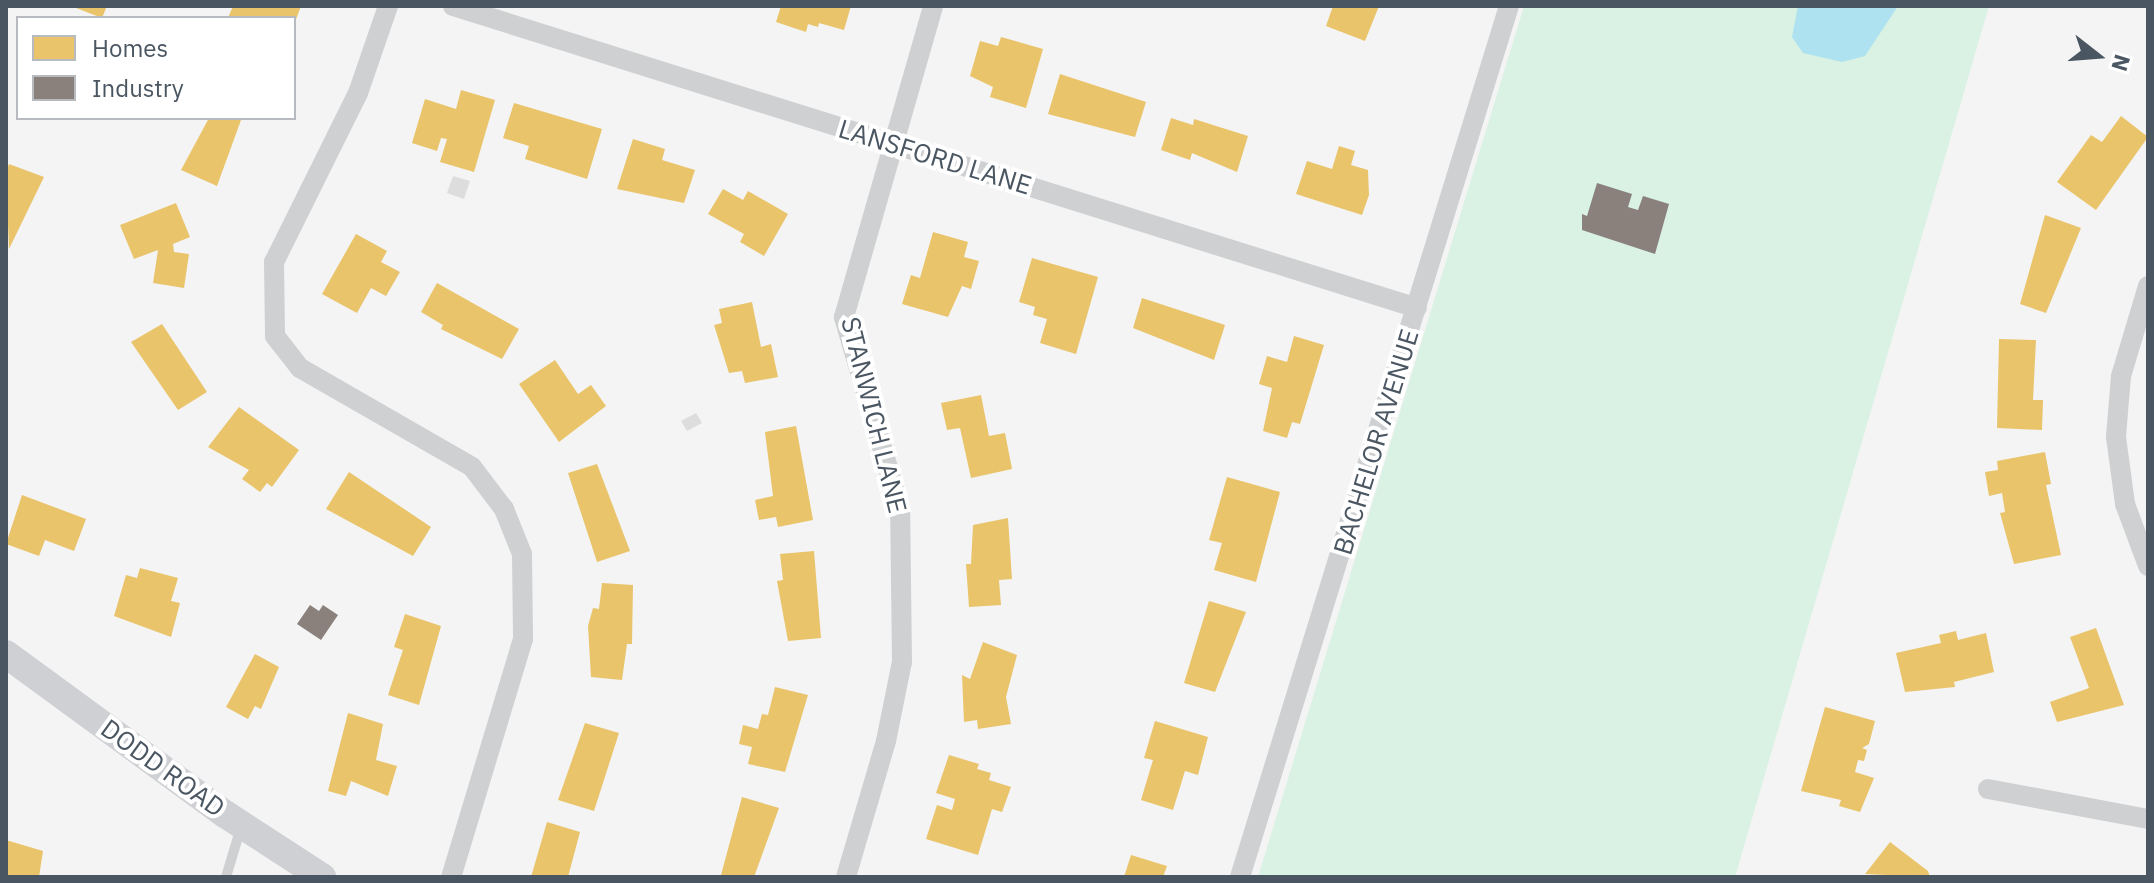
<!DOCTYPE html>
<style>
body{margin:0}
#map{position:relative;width:2154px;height:883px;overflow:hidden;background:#f4f4f4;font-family:"IBM Plex Sans",sans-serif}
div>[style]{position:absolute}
.green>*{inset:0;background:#d9f2e3}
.water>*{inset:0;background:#aee2f0}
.homes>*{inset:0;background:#e9c46a}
.industry>*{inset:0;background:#8a817c}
.building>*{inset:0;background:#ddddde}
.service>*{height:10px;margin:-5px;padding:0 5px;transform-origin:5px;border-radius:5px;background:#ced0d2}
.minor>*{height:20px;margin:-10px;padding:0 10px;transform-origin:10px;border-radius:10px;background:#ced0d2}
.secondary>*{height:28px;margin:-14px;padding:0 14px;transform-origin:14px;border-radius:14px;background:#ced0d4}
span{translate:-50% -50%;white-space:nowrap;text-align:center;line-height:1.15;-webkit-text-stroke:8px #fff;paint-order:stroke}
.street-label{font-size:26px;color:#4a5661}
.frame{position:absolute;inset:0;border:8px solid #4a5661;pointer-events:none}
.legend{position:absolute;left:16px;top:16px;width:280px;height:104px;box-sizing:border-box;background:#fff;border:2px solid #b7bbc0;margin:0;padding:10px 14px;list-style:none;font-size:24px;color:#4a5661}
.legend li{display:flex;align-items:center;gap:16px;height:40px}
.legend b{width:40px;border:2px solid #b7bbc0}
.north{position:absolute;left:2058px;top:16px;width:80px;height:80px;-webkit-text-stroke:6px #fff;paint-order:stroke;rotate:107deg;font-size:22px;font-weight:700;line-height:32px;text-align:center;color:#4a5661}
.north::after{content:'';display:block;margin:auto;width:28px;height:36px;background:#4a5661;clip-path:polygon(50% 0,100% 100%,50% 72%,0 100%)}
</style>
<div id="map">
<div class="green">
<i style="clip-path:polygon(1524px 6px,1989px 6px,1735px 877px,1258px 877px)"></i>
</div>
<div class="water">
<i style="clip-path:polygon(1798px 6px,1898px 6px,1865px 56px,1842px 62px,1803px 53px,1792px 37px)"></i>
</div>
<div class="homes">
<i style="clip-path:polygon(71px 6px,107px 6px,102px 18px)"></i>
<i style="clip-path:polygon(233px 6px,301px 6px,294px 25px,294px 18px,228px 18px)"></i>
<i style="clip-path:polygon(781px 6px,851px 6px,844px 30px,819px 23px,818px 27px,808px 24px,806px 32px,776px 22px)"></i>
<i style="clip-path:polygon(1333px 6px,1379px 6px,1365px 41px,1326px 26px)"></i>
<i style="clip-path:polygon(1001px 37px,1043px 49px,1026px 108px,990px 97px,993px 87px,970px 76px,980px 41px,998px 46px)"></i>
<i style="clip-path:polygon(1060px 74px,1146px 102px,1135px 137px,1048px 114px)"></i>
<i style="clip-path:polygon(461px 90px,495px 100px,474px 172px,440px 162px,447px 139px,441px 138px,437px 151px,412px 143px,425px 99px,456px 109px)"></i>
<i style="clip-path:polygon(514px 103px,602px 129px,587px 179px,525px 159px,529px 146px,503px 138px)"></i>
<i style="clip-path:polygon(2121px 116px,2148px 137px,2096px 210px,2057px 182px,2091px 135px,2102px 142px)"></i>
<i style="clip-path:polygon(209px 118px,241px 120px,217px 186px,181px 170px)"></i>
<i style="clip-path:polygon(1171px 118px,1193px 125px,1194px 119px,1248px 136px,1237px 172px,1192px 153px,1190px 160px,1161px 150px)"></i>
<i style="clip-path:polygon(633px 139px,665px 149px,662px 160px,695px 170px,684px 203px,617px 189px)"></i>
<i style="clip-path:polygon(1339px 146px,1355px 151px,1351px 165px,1368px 170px,1369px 195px,1362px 215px,1296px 194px,1307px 161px,1332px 169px)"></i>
<i style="clip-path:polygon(9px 164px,44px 177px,9px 249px,6px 173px)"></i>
<i style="clip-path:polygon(723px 189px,743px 200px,748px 191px,788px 214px,764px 256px,740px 242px,744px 234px,708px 214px)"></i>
<i style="clip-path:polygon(176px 203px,190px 237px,173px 244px,174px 252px,189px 254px,184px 288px,153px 283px,158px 250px,134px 259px,120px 225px)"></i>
<i style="clip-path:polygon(2045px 215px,2081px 228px,2046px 313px,2020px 304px)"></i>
<i style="clip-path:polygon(933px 232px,968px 242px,964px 257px,979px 261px,971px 289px,962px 286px,948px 317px,902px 304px,911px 275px,920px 278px)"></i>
<i style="clip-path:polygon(356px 234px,387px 251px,381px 262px,400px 272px,386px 296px,371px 288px,357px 313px,322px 294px)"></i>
<i style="clip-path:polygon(1032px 258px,1098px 277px,1076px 354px,1040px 343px,1047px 319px,1033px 315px,1035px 307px,1019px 302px)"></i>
<i style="clip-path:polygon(437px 283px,519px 329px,502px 359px,441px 329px,443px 325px,421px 312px)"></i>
<i style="clip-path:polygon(1142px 298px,1225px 325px,1214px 360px,1133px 328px)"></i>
<i style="clip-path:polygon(752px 302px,761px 347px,771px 344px,778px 377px,745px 383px,742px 371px,729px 373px,714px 325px,722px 323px,719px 309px)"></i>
<i style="clip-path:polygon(162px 324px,207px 392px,178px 410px,131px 342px)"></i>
<i style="clip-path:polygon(1294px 336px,1324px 345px,1300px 424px,1292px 422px,1287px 438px,1263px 431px,1272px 388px,1259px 384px,1267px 356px,1287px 362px)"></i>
<i style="clip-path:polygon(1999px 339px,2036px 340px,2033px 400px,2043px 400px,2042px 430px,1997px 428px)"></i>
<i style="clip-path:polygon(555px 360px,578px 394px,591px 385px,606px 406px,559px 442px,519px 384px)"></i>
<i style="clip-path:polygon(981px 395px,989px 436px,1005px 433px,1012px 469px,971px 478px,960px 428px,947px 430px,941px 403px)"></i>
<i style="clip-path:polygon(239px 407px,299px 450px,272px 487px,267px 483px,260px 492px,242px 479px,249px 470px,208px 447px)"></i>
<i style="clip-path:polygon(796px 426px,813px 520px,778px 527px,776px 517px,759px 520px,755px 500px,773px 496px,765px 432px)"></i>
<i style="clip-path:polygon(2045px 452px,2051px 484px,2046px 485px,2061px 555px,2014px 564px,2000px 513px,2005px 512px,2002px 493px,1989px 496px,1985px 472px,1998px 470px,1997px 461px)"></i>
<i style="clip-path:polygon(597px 464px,630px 551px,597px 562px,568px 473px)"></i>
<i style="clip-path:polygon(349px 472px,431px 527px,413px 556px,326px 509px)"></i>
<i style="clip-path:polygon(1227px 477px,1280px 492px,1256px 582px,1214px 570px,1222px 543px,1209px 540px)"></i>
<i style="clip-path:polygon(22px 495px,86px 519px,74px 551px,45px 540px,39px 556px,6px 544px)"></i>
<i style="clip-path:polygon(1008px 518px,1012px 579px,999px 580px,1001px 605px,969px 607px,966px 564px,971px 564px,973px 525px)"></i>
<i style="clip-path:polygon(814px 551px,821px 638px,788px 641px,777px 581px,783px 580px,780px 554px)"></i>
<i style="clip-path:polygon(140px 568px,178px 578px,171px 601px,180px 603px,171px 637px,114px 616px,126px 575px,137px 578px)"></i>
<i style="clip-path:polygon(602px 583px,633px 585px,632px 644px,627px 644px,622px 680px,591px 677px,588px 626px,593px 608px,599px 609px)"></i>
<i style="clip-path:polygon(1209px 601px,1246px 612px,1215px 692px,1184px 683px)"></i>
<i style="clip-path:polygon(405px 614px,441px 626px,419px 705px,388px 695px,403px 650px,394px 647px)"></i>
<i style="clip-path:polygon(2096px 628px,2124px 705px,2057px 722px,2050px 702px,2089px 688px,2070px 637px)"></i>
<i style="clip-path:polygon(1956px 631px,1958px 640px,1986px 633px,1994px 672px,1954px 682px,1955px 687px,1905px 692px,1896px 653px,1941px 643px,1939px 635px)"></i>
<i style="clip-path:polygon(983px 642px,1017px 655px,1006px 697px,1011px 724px,978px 729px,977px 720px,964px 722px,962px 675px,970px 679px)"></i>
<i style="clip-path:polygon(255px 654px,279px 667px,261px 709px,255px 706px,248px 719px,226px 707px)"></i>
<i style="clip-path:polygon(775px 687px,808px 695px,785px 772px,748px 764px,752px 747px,739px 744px,743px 725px,758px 729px,762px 714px,768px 715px)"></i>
<i style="clip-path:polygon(1825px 707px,1875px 721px,1869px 744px,1862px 748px,1867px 750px,1864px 761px,1858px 760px,1855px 772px,1874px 778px,1860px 812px,1839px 806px,1841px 800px,1801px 791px)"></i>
<i style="clip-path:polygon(348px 713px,383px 724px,376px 760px,397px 766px,388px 796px,351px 781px,346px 796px,328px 791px)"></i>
<i style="clip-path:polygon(1155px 721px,1208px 737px,1198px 775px,1185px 771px,1173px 810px,1141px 800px,1153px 760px,1144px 758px)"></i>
<i style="clip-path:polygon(585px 723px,619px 733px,594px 811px,558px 800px)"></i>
<i style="clip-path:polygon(949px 755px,979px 764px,977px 769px,991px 773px,989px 780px,1011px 787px,1002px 812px,992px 809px,978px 855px,926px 839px,937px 805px,952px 810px,955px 799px,936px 793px)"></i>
<i style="clip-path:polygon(742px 797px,779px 808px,754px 877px,727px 877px,721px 875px)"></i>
<i style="clip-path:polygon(547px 822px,580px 832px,568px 877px,531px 877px)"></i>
<i style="clip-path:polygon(6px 840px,43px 851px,39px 877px,6px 877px)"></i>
<i style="clip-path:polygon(1890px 842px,1928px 871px,1930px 877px,1865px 874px)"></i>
<i style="clip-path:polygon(1131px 855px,1167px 866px,1163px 877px,1124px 877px)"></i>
</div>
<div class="industry">
<i style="clip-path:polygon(1597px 183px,1632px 194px,1628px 207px,1638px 210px,1643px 196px,1669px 204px,1655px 254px,1582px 230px,1582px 214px,1587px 216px)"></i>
<i style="clip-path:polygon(310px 605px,319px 611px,323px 605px,338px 615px,321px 640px,297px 624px)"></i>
</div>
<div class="building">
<i style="clip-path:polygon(453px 176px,470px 181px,464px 199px,447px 193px)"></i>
<i style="clip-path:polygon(696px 413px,702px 423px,687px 431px,681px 421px)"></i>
</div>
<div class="service">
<i style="left:226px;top:877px;width:52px;rotate:-73.3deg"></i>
</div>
<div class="minor">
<i style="left:388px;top:6px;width:92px;rotate:109deg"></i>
<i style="left:358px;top:93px;width:189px;rotate:116.4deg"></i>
<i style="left:274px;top:262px;width:74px;rotate:89.2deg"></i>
<i style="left:275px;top:336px;width:41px;rotate:52deg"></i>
<i style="left:300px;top:368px;width:198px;rotate:29.9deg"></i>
<i style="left:472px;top:467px;width:53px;rotate:52.7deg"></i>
<i style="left:504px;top:509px;width:48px;rotate:68.2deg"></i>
<i style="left:522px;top:554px;width:85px;rotate:89.3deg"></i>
<i style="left:523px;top:639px;width:249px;rotate:106.8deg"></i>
<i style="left:453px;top:6px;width:1010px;rotate:17.39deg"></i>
<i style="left:2148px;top:286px;width:94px;rotate:106.7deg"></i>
<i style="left:2121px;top:376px;width:61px;rotate:94.7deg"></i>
<i style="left:2116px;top:437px;width:68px;rotate:82.3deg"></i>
<i style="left:2125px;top:504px;width:66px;rotate:69.6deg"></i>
<i style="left:1988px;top:789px;width:163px;rotate:10.6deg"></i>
<i style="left:846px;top:877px;width:142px;rotate:-73.6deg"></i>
<i style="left:886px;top:741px;width:81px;rotate:-78.6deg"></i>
<i style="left:902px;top:662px;width:153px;rotate:-90.7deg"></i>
<i style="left:900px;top:509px;width:200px;rotate:-106.3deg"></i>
<i style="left:844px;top:317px;width:323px;rotate:-74deg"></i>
<i style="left:1240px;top:877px;width:912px;rotate:-72.84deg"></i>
</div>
<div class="secondary">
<i style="left:6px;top:654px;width:271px;rotate:36.2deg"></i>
<i style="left:225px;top:814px;width:116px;rotate:33deg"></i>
</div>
<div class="street-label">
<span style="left:935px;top:157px;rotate:17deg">LANSFORD LANE</span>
<span style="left:874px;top:415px;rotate:76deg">STANWICH LANE</span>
<span style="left:1376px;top:442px;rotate:-73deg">BACHELOR AVENUE</span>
<span style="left:163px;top:768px;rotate:36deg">DODD ROAD</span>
</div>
<div class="frame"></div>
<ul class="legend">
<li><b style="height:22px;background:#e9c46a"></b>Homes</li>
<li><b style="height:22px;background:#8a817c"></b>Industry</li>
</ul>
<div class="north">N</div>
</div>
